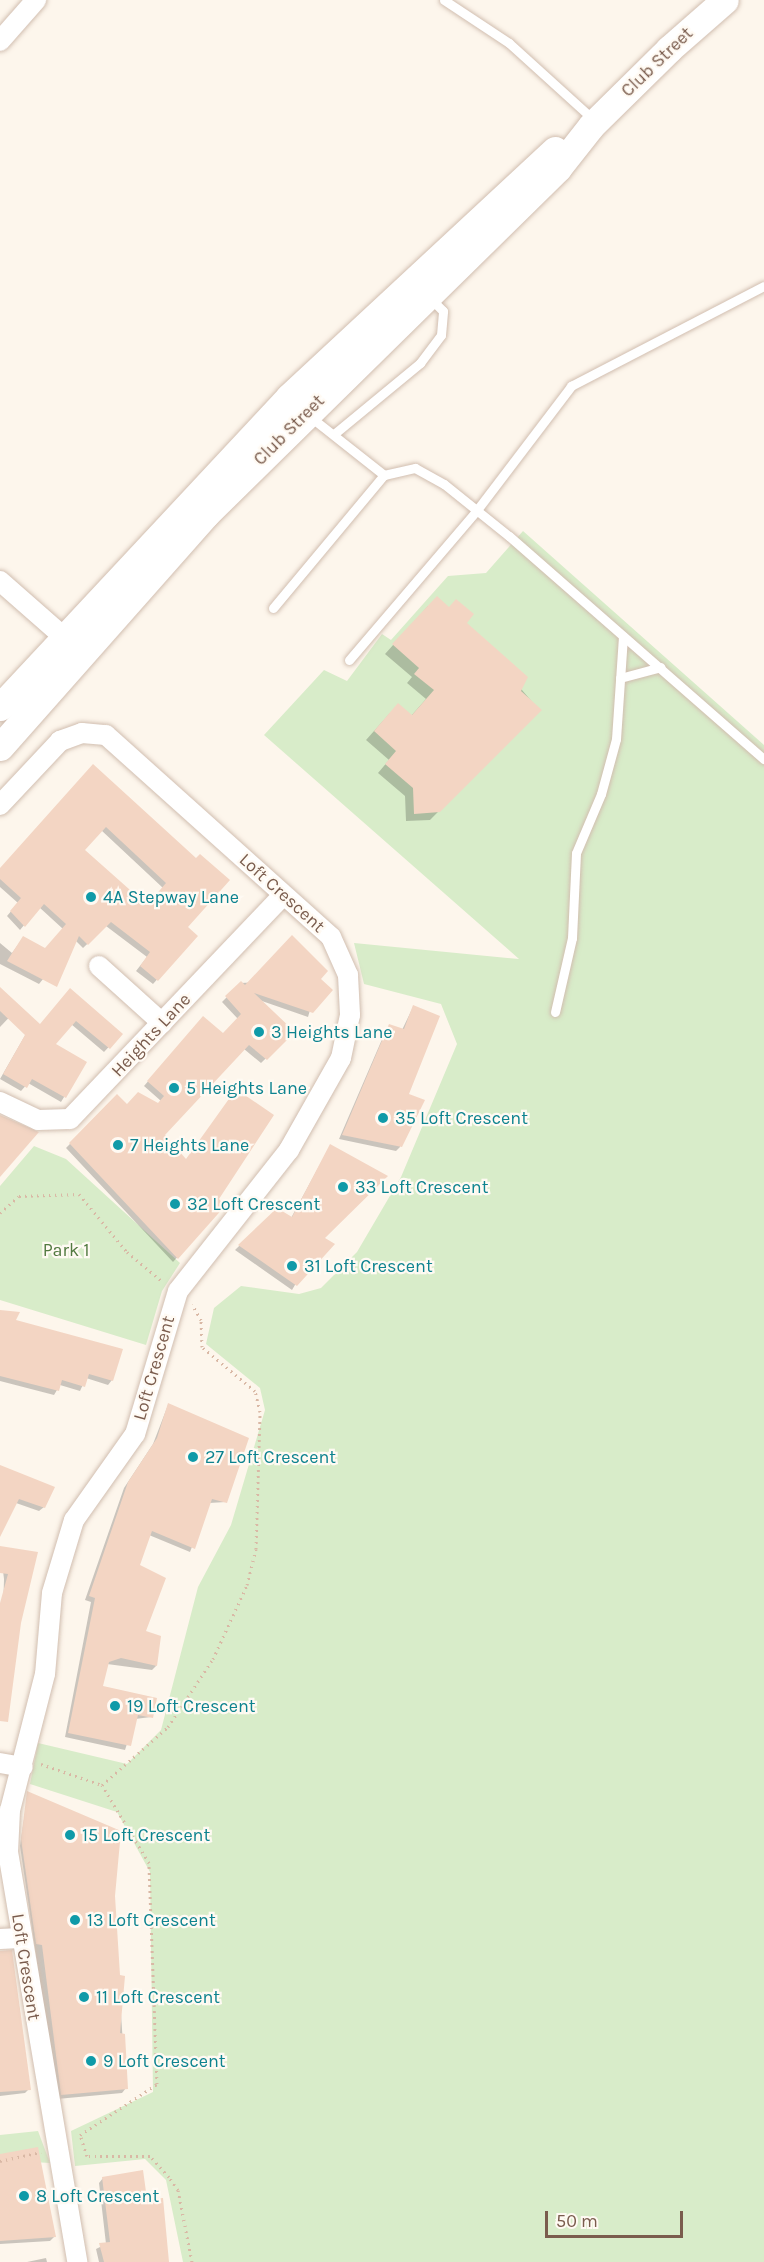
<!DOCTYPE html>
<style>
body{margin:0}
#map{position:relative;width:764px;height:2262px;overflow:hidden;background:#fdf6ec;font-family:Karla,sans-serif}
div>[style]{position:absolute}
.green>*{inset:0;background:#d8ecc9}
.shadow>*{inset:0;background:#0003}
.building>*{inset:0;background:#f3d5c3}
.path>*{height:3px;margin-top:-1.5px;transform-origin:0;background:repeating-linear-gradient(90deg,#d9b8a5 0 1.5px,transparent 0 6px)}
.roads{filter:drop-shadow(0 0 2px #d1beb0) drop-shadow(0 0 2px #d1beb0)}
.service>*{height:9px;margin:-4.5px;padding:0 4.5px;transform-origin:4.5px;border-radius:4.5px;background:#fff}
.minor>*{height:20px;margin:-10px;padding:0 10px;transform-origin:10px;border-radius:10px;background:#fff}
.secondary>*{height:27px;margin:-13.5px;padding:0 13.5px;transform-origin:13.5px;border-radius:13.5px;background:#fff}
.dots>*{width:16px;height:16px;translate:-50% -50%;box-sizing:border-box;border:3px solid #fffaf3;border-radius:50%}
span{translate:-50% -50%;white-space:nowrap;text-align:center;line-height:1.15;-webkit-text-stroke:4.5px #fffaf3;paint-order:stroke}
.street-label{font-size:18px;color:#7a5c4d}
.culture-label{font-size:18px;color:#0d838f}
.left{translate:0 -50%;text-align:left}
.park-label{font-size:18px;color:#537a41}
.scale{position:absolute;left:545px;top:2211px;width:138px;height:27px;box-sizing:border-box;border:3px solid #7a5c4d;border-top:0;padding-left:8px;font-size:18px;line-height:21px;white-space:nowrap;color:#7a5c4d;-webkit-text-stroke:4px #fffaf3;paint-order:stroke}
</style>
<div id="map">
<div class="green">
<i style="clip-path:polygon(523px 531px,764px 745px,764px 2262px,183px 2262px,166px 2180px,145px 2159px,75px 2166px,71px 2131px,153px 2092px,150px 1872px,117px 1812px,30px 1784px,38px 1743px,127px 1764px,161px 1730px,198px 1587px,231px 1525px,265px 1410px,260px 1388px,206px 1344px,214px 1308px,241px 1286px,299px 1294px,321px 1288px,357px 1252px,401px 1177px,457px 1044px,441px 1004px,364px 984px,354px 943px,519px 959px,264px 735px,324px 670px,347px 681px,382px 634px,391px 640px,448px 576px,486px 573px)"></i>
<i style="clip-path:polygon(34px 1146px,66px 1159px,180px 1263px,162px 1291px,146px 1345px,0 1300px,0 1186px)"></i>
<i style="clip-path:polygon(38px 2131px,50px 2163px,0 2160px,0 2135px)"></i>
</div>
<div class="shadow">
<i style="clip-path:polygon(428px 606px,465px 623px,539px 710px,430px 820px,406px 821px,405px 796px,378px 773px,389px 760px,366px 740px,390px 713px,411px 716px,426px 699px,407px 683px,412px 677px,385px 654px)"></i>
<i style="clip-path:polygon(evenodd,89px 770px,196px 860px,186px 927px,196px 936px,153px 984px,136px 971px,147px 957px,106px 926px,83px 948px,75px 940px,39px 984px,0 964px,0 943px,12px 953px,23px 938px,45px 949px,63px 929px,39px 907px,20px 930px,7px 916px,18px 903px,0 887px,0 870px,89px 770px,101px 830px,163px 888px,146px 907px,83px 850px,101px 830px)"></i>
<i style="clip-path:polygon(319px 979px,308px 1017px,259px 1000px,293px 1032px,261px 1063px,244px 1049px,163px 1135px,223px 1206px,173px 1262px,66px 1148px,117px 1096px,126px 1106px,158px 1105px,161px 1101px,144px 1086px,199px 1022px,223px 1035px,238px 1019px,222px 1002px,241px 983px)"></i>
<i style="clip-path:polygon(0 989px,19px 1007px,0 1027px)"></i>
<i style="clip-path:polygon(66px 995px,121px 1034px,104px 1052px,71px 1024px,53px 1045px,85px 1063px,61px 1102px,28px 1083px,21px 1091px,0 1079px,31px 1025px,40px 1026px)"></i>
<i style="clip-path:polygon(413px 1007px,400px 1147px,396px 1151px,339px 1139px,386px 1030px,390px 1026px,402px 1030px)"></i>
<i style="clip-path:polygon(330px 1146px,323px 1238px,292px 1290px,235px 1250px,277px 1209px,291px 1218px)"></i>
<i style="clip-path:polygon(0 1311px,14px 1321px,112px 1380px,108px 1385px,86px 1378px,80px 1391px,60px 1385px,54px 1395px,0 1381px)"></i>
<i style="clip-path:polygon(168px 1405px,226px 1502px,209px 1503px,190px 1552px,149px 1535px,138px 1566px,144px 1633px,156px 1666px,152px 1670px,107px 1664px,101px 1687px,151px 1717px,135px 1719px,125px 1750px,65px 1737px,91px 1602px,85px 1600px,124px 1488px,153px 1444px)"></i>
<i style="clip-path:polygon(0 1467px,44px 1507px,39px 1511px,16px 1503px,0 1532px)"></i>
<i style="clip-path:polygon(0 1547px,36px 1554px,0 1711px,4px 1579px)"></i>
<i style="clip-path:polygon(28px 1793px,113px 1896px,126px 2088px,122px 2093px,57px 2099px,20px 1846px)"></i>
<i style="clip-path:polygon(0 1953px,29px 2089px,25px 2093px,0 2096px)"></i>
<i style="clip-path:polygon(0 2156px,54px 2237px,50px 2241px,0 2244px)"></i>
<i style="clip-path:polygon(103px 2178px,146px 2201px,167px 2262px,99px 2262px,96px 2249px,106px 2244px,99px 2183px)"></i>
<i style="clip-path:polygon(46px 2258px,47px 2262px,27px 2262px)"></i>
</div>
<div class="building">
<i style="clip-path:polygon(437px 596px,449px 607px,456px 599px,474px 614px,467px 623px,528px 677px,521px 691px,542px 710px,440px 812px,414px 814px,413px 788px,385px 764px,396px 751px,374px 731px,398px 703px,412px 715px,434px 690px,414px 674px,419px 668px,392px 644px)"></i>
<i style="clip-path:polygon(evenodd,93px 764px,196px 858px,200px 854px,230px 880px,188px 927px,198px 936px,158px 981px,140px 966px,150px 952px,111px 922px,88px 945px,79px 936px,57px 987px,7px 961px,23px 936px,45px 948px,66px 924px,44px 904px,25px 927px,10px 911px,21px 898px,0 879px,0 868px,93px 764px,106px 827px,166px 883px,147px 905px,85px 850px,106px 827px)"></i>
<i style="clip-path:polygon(292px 935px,328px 971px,321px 979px,333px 990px,313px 1013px,254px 993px,295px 1032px,267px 1060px,249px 1045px,165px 1135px,186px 1159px,236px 1089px,274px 1115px,219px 1199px,225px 1206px,178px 1259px,69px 1143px,117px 1094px,127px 1104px,138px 1092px,158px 1103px,164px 1096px,147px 1081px,203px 1016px,223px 1033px,241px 1014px,225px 996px,241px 981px,245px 985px)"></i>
<i style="clip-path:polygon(0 987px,40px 1024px,70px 988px,123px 1034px,110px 1049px,76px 1021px,56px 1044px,87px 1062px,66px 1098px,32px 1079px,27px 1088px,3px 1074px,25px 1035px,0 1011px)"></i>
<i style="clip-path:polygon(413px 1005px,440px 1016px,409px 1094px,425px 1100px,402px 1147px,342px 1135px,389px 1024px,404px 1029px)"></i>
<i style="clip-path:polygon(0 1115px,39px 1132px,0 1177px)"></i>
<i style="clip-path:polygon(330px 1144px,388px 1176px,325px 1238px,335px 1244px,297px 1286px,238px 1245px,277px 1208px,292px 1217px)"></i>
<i style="clip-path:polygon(0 1310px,20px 1312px,16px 1320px,123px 1349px,113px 1381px,89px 1374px,85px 1387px,62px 1380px,59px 1391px,0 1376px)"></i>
<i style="clip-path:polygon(168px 1403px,249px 1438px,227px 1503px,212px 1499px,195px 1549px,152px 1531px,140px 1565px,166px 1578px,146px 1631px,161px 1636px,157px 1666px,121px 1658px,109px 1662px,103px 1686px,157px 1698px,153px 1718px,138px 1715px,131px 1746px,68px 1733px,95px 1598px,89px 1596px,128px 1482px,157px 1438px)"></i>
<i style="clip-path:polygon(0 1465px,55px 1487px,45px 1508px,19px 1499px,0 1537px)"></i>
<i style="clip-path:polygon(0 1546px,38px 1552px,21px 1623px,8px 1722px,0 1721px,0 1603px,8px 1574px,0 1573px)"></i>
<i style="clip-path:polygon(27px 1791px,121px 1831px,115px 1896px,120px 1975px,125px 1976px,120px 2033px,125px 2034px,128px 2089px,61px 2095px,42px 1945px,36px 1944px,21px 1839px)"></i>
<i style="clip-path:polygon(12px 1950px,31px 2090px,0 2092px,0 1951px)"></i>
<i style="clip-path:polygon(38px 2147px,56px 2237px,0 2241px,0 2154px)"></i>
<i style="clip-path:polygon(143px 2170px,147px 2199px,163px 2198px,169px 2262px,104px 2262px,99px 2243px,110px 2242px,102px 2177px)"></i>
</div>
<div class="path">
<i style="left:0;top:1213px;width:25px;rotate:-42deg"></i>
<i style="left:19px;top:1196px;width:60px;rotate:-1.9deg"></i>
<i style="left:79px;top:1194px;width:75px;rotate:50.4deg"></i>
<i style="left:127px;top:1252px;width:47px;rotate:39.8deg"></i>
<i style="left:41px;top:1764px;width:65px;rotate:19deg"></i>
<i style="left:0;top:2161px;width:42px;rotate:-12.4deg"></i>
<i style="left:192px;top:2262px;width:73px;rotate:-101deg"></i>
<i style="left:178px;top:2190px;width:16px;rotate:-125deg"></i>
<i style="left:169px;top:2177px;width:28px;rotate:-132deg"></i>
<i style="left:150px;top:2156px;width:63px;rotate:180deg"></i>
<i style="left:87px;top:2156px;width:22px;rotate:-108deg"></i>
<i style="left:80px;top:2135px;width:92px;rotate:-33.5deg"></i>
<i style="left:157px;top:2084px;width:221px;rotate:-92.1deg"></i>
<i style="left:149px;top:1863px;width:91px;rotate:-121.1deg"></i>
<i style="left:102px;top:1785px;width:88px;rotate:-41.3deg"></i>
<i style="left:168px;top:1727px;width:82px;rotate:-56.5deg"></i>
<i style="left:213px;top:1659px;width:81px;rotate:-65.3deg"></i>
<i style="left:247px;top:1585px;width:37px;rotate:-76deg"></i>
<i style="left:256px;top:1549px;width:137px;rotate:-88.3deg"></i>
<i style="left:260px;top:1412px;width:22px;rotate:-103deg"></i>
<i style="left:255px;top:1391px;width:69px;rotate:-140.3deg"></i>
<i style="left:202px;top:1347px;width:27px;rotate:-92deg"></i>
<i style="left:201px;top:1320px;width:18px;rotate:-119deg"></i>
</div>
<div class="roads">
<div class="service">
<i style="left:444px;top:0;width:78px;rotate:33.5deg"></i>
<i style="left:509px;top:43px;width:115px;rotate:42.2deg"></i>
<i style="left:308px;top:415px;width:97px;rotate:38.3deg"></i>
<i style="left:334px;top:434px;width:112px;rotate:-39.5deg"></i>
<i style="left:420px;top:363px;width:35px;rotate:-53deg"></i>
<i style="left:441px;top:335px;width:24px;rotate:-85deg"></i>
<i style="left:443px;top:311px;width:20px;rotate:-135deg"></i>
<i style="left:273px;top:608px;width:173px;rotate:-50.2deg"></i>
<i style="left:384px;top:475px;width:32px;rotate:-13deg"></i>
<i style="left:415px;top:468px;width:33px;rotate:29deg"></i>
<i style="left:444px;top:484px;width:83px;rotate:38.7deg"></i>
<i style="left:509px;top:536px;width:339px;rotate:41.2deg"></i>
<i style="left:349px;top:660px;width:197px;rotate:-49.5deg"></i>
<i style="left:477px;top:510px;width:156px;rotate:-52.8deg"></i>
<i style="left:571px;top:386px;width:217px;rotate:-27.4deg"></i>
<i style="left:620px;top:678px;width:42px;rotate:-15deg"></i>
<i style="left:555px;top:1012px;width:76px;rotate:-77.1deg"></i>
<i style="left:572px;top:938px;width:85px;rotate:-87.3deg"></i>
<i style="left:576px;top:853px;width:64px;rotate:-67deg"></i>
<i style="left:601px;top:794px;width:57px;rotate:-74.7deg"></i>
<i style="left:616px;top:739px;width:103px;rotate:-86.1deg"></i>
</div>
<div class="minor">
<i style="left:0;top:41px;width:55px;rotate:-48.7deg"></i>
<i style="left:0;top:581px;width:100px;rotate:41.3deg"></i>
<i style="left:0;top:805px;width:88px;rotate:-46.8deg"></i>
<i style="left:60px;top:741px;width:23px;rotate:-20deg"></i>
<i style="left:82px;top:733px;width:24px;rotate:5deg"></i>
<i style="left:106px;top:735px;width:302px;rotate:41.9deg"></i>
<i style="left:331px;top:937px;width:42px;rotate:65.9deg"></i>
<i style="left:348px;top:975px;width:40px;rotate:87.1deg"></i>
<i style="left:350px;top:1015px;width:44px;rotate:101.8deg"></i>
<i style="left:341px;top:1058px;width:106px;rotate:119.5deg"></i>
<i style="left:289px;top:1150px;width:179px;rotate:128.2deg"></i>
<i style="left:178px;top:1291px;width:149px;rotate:106.7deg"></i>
<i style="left:135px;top:1434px;width:105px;rotate:125.3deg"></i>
<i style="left:74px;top:1520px;width:76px;rotate:106.8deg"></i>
<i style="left:52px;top:1593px;width:81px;rotate:94.9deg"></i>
<i style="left:45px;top:1674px;width:140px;rotate:104.4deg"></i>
<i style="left:10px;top:1810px;width:42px;rotate:92.7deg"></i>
<i style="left:8px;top:1852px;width:416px;rotate:80.4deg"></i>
<i style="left:99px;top:966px;width:85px;rotate:42.1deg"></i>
<i style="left:0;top:1102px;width:42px;rotate:25.3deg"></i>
<i style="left:38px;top:1120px;width:32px;rotate:-2deg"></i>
<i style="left:70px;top:1119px;width:309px;rotate:-46.4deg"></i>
<i style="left:0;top:1763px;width:23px;rotate:10deg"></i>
<i style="left:0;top:1939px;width:20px;rotate:-3deg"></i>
</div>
<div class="secondary">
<i style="left:0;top:707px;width:424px;rotate:-47deg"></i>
<i style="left:289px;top:397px;width:363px;rotate:-42.9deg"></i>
<i style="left:0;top:747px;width:311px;rotate:-48.5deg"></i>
<i style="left:206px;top:514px;width:494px;rotate:-44.5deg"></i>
<i style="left:558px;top:168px;width:53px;rotate:-51.8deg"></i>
<i style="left:591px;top:126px;width:110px;rotate:-44.6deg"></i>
<i style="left:669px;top:49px;width:74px;rotate:-41.2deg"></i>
</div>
</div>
<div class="dots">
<i style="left:91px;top:897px;background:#0f9aa8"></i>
<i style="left:259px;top:1032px;background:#0f9aa8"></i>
<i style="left:174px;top:1088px;background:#0f9aa8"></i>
<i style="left:383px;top:1118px;background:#0f9aa8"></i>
<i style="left:118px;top:1145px;background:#0f9aa8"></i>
<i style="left:343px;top:1187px;background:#0f9aa8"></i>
<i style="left:175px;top:1204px;background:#0f9aa8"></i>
<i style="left:292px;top:1266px;background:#0f9aa8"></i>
<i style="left:193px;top:1457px;background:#0f9aa8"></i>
<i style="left:115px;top:1706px;background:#0f9aa8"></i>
<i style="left:70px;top:1835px;background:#0f9aa8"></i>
<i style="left:75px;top:1920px;background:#0f9aa8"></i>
<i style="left:84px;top:1997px;background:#0f9aa8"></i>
<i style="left:91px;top:2061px;background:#0f9aa8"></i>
<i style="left:24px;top:2196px;background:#0f9aa8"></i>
</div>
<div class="street-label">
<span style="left:657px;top:62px;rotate:-44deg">Club Street</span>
<span style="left:289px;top:430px;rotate:-45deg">Club Street</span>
<span style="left:282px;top:893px;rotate:42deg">Loft Crescent</span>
<span style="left:151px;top:1035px;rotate:-47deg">Heights Lane</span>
<span style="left:154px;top:1368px;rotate:-74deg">Loft Crescent</span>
<span style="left:26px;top:1967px;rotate:81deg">Loft Crescent</span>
</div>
<div class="culture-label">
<span class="left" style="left:103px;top:897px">4A Stepway Lane</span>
<span class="left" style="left:271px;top:1032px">3 Heights Lane</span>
<span class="left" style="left:186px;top:1088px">5 Heights Lane</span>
<span class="left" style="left:395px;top:1118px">35 Loft Crescent</span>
<span class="left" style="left:130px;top:1145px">7 Heights Lane</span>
<span class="left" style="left:355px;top:1187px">33 Loft Crescent</span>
<span class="left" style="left:187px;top:1204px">32 Loft Crescent</span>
<span class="left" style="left:304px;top:1266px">31 Loft Crescent</span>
<span class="left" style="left:205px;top:1457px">27 Loft Crescent</span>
<span class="left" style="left:127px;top:1706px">19 Loft Crescent</span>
<span class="left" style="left:82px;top:1835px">15 Loft Crescent</span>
<span class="left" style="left:87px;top:1920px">13 Loft Crescent</span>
<span class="left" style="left:96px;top:1997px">11 Loft Crescent</span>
<span class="left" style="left:103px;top:2061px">9 Loft Crescent</span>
<span class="left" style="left:36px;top:2196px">8 Loft Crescent</span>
</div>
<div class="park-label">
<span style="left:66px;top:1250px">Park 1</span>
</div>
<div class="scale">50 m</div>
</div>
